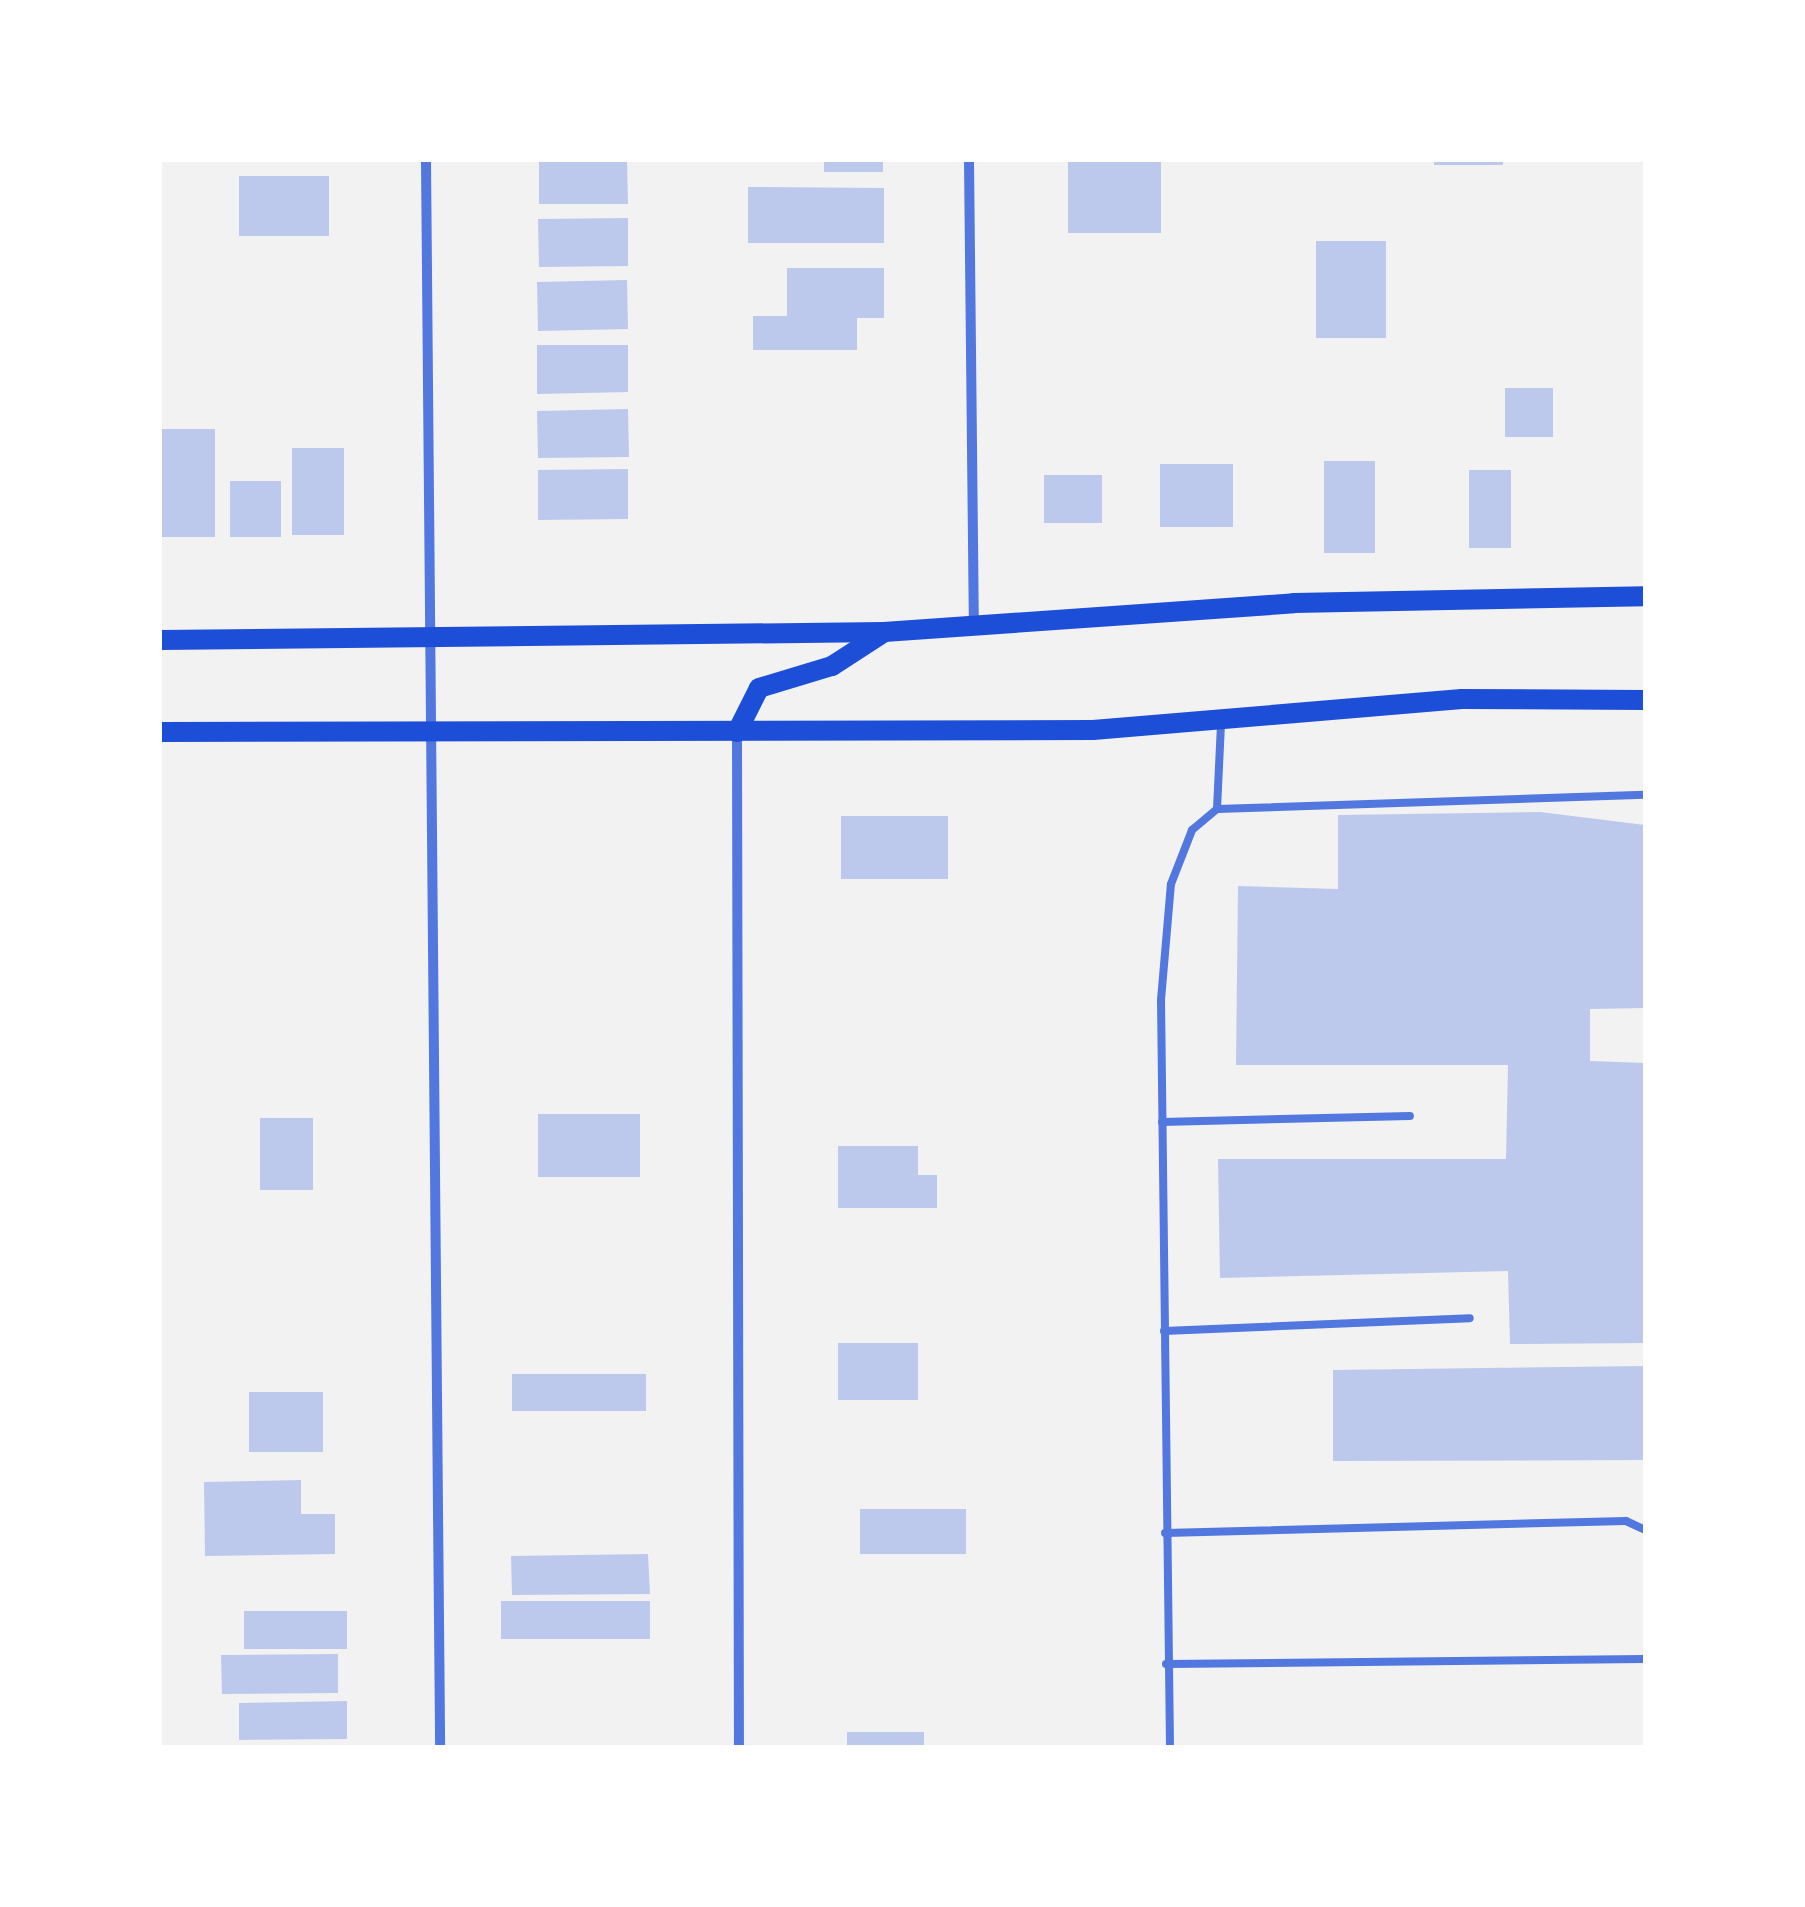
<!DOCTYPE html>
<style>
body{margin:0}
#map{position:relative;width:1805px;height:1907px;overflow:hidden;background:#f2f2f2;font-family:"Roboto Condensed",sans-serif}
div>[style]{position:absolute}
.building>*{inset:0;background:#bdc9ec}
.service>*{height:8px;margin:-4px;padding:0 4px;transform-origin:4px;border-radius:4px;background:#5277de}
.minor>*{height:10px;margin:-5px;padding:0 5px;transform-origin:5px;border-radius:5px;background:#5277de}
.secondary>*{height:20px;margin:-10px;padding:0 10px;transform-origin:10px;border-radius:10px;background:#1d4ed8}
span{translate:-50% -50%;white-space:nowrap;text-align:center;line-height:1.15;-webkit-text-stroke:8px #fff;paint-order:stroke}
.frame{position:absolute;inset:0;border:162px solid #fff;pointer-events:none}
</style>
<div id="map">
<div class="building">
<i style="clip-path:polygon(539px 160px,627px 160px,628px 204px,539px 204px)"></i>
<i style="clip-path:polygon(824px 160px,883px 160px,883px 172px,824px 172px)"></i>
<i style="clip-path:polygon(1068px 160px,1161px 160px,1161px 233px,1068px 233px)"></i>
<i style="clip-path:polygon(1434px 160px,1503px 160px,1503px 165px,1434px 165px)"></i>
<i style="clip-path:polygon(239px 176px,329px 176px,329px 236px,239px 236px)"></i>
<i style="clip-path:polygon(748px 187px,884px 188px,884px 243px,748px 243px)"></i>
<i style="clip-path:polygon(628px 218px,628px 266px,539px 267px,538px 219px)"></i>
<i style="clip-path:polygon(1316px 241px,1386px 241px,1386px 338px,1316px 338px)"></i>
<i style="clip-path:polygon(787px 268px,884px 268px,884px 318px,857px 318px,857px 350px,753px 350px,753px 316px,787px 316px)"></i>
<i style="clip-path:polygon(627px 280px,628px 329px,538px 331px,537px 282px)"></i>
<i style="clip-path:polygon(537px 345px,628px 345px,628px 392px,537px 394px)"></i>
<i style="clip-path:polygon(1505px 388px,1553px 388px,1553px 437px,1505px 437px)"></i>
<i style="clip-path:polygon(628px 409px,629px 457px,538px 458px,537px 411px)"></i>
<i style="clip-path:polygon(160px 429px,215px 429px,215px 537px,160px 537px)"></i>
<i style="clip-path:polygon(292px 448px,344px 448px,344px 535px,292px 535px)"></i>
<i style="clip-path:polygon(1324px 461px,1375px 461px,1375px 553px,1324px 553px)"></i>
<i style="clip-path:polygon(1160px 464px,1233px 464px,1233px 527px,1160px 527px)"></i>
<i style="clip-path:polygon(628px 469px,628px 519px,538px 520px,538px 470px)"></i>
<i style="clip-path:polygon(1469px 470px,1511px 470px,1511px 548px,1469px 548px)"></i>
<i style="clip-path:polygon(1044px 475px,1102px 475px,1102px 523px,1044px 523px)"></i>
<i style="clip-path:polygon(230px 481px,281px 481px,281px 537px,230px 537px)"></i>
<i style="clip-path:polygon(1540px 812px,1645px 825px,1645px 1008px,1590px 1009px,1590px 1061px,1645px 1063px,1645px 1343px,1510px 1344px,1508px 1271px,1220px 1278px,1218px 1159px,1506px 1159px,1508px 1065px,1236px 1065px,1238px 886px,1338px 889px,1338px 815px)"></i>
<i style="clip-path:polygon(841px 816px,948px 816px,948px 879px,841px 879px)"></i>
<i style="clip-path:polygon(538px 1114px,640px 1114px,640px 1177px,538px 1177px)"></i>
<i style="clip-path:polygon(260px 1118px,313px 1118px,313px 1190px,260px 1190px)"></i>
<i style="clip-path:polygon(838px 1146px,918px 1146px,918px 1175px,937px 1175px,937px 1208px,838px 1208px)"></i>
<i style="clip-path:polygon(838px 1343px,918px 1343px,918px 1400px,838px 1400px)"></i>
<i style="clip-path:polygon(1645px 1366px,1645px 1460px,1333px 1461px,1333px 1370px)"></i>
<i style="clip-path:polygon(512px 1374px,646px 1374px,646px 1411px,512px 1411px)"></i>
<i style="clip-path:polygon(249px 1392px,323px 1392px,323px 1452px,249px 1452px)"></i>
<i style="clip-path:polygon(301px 1480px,301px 1514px,335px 1514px,335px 1554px,205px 1556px,204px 1482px)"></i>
<i style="clip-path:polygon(860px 1509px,966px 1509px,966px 1554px,860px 1554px)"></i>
<i style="clip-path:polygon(648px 1554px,650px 1594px,512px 1595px,511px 1556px)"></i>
<i style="clip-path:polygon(501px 1601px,650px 1601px,650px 1639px,501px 1639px)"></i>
<i style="clip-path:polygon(244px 1611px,347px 1611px,347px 1649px,244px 1649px)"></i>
<i style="clip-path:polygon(338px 1654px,338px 1693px,222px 1694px,221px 1655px)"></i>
<i style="clip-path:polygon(347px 1701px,347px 1739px,239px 1740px,239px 1703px)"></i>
<i style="clip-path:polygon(847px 1732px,924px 1732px,924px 1747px,847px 1747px)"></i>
</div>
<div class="service">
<i style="left:1217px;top:809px;width:428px;rotate:-1.9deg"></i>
<i style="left:1162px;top:1122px;width:248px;rotate:-1.4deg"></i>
<i style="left:1164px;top:1331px;width:306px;rotate:-2.4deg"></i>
<i style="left:1165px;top:1533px;width:461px;rotate:-1.5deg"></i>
<i style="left:1626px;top:1521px;width:21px;rotate:25deg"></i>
<i style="left:1166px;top:1664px;width:479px;rotate:-0.6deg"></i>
<i style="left:1170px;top:1747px;width:747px;rotate:-90.69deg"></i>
<i style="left:1161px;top:1000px;width:116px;rotate:-85.1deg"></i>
<i style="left:1171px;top:884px;width:58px;rotate:-68.7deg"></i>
<i style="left:1192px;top:830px;width:33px;rotate:-40deg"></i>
<i style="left:1217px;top:809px;width:86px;rotate:-87.3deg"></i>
</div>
<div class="minor">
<i style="left:426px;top:160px;width:1587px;rotate:89.49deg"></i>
<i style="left:969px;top:160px;width:468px;rotate:89.4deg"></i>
<i style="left:737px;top:732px;width:1015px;rotate:89.89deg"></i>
</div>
<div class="secondary">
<i style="left:160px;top:640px;width:724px;rotate:-0.63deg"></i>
<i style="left:884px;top:632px;width:411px;rotate:-4deg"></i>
<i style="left:1294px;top:603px;width:351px;rotate:-1.1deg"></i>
<i style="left:160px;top:732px;width:933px;rotate:-0.12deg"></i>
<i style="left:1093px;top:730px;width:370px;rotate:-4.8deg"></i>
<i style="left:1462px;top:699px;width:183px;rotate:0.3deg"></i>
<i style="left:737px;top:732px;width:49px;rotate:-63.4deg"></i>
<i style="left:759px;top:688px;width:76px;rotate:-16.8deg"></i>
<i style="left:832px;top:666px;width:61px;rotate:-32.9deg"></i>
</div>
<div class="frame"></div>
</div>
